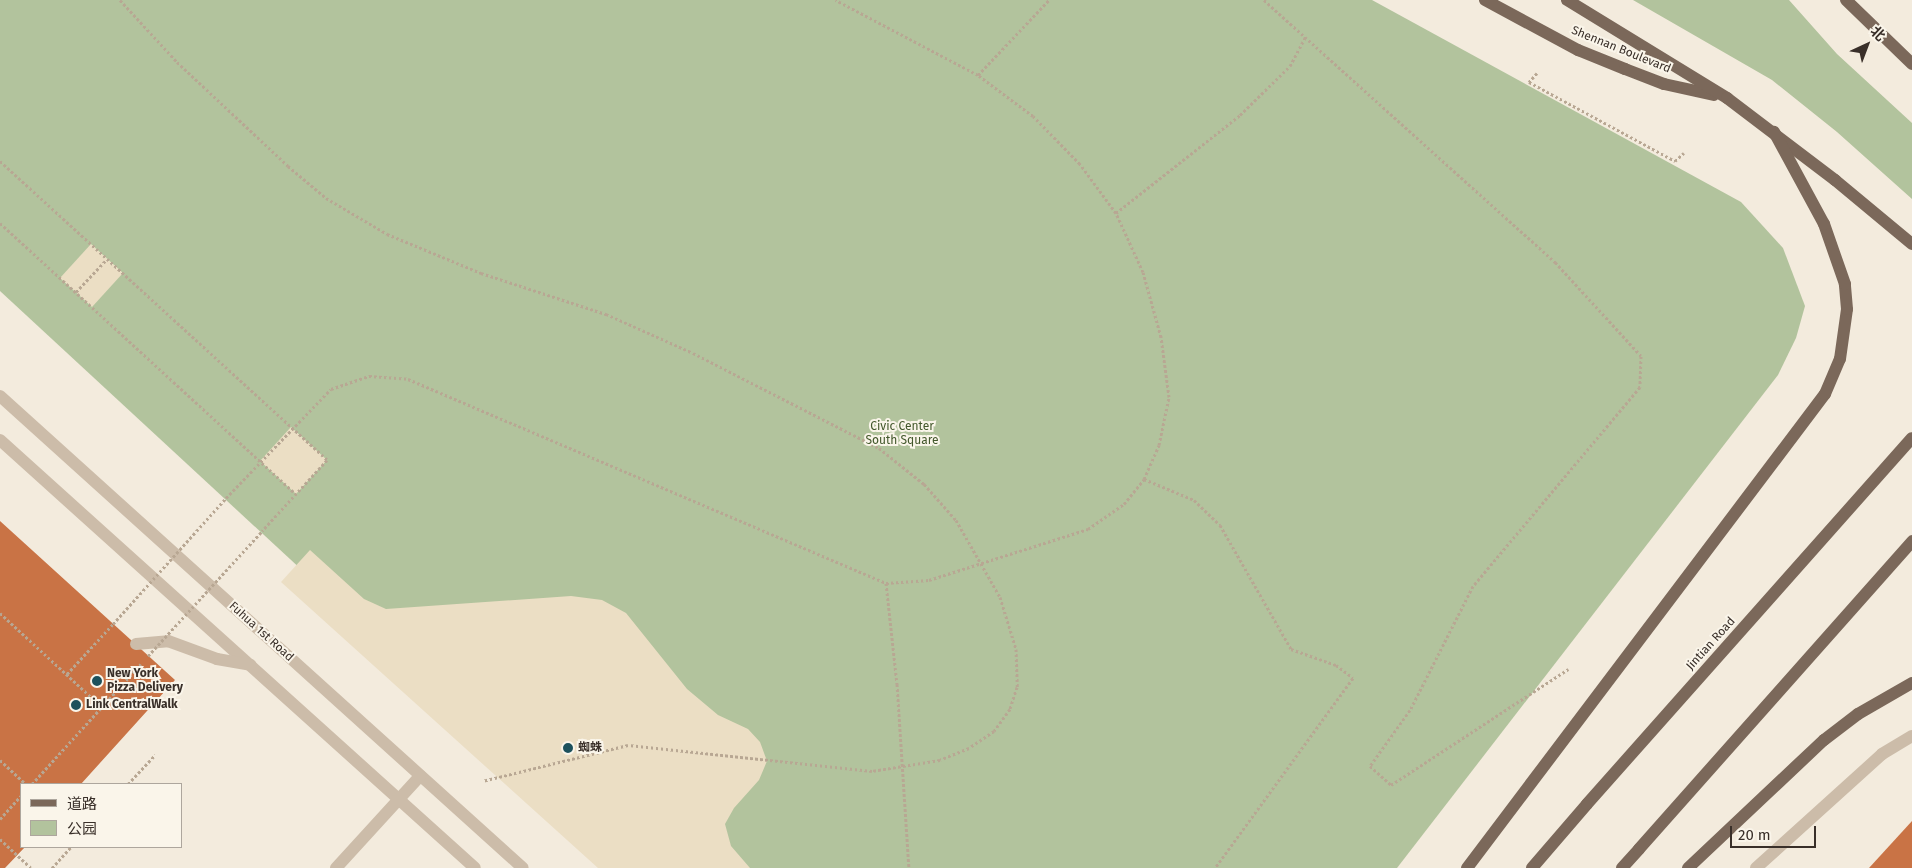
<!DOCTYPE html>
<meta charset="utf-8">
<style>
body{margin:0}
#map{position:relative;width:1912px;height:868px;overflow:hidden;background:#f3ebdd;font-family:"Fira Sans","Noto Sans SC",sans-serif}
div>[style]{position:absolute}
.green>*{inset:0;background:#b2c39d}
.plaza>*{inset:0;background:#ebdec4}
.building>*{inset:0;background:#c97345}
.path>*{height:3px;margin-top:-1.5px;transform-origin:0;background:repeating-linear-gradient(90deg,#b8a793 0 2.5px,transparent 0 5px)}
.minor>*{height:12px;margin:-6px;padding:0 6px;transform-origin:6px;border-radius:6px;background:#ccbca9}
.major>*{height:12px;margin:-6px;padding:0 6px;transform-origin:6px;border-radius:6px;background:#7b685a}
.path-bridge>*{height:3px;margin-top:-1.5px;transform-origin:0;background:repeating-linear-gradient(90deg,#b8a793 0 2.5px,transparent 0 5px)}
.major-bridge>*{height:12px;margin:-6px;padding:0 6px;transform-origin:6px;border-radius:6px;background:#7b685a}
.dots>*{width:14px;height:14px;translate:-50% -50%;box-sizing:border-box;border:2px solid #faf5ea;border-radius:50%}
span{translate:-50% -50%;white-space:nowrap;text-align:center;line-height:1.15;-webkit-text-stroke:4px #faf5ea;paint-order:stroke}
.street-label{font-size:12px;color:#392f29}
.park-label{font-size:12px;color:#43582c}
.poi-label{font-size:12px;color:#392f29;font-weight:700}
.left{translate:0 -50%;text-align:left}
.legend{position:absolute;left:20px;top:783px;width:162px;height:65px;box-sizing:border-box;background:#faf5ea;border:1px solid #ada69d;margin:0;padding:6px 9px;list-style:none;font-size:15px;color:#392f29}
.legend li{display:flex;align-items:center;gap:10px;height:25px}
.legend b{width:25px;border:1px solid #ada69d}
.north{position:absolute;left:1842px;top:20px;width:50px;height:50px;-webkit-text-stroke:4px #faf5ea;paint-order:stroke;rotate:43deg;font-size:14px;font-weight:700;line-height:20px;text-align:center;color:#392f29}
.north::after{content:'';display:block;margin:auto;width:18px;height:22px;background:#392f29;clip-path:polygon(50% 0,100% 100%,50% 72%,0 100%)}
.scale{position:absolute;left:1730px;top:826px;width:86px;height:22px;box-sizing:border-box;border:2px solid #392f29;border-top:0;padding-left:6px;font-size:15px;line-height:18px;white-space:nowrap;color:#392f29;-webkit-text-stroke:4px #faf5ea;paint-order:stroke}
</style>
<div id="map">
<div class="green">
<i style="clip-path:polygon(0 0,1372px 0,1741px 202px,1783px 248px,1805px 306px,1796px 338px,1778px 375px,1397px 868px,624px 868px,0 291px)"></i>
<i style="clip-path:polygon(1633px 0,1789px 0,1837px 54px,1912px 123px,1912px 199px,1837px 132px,1772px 80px)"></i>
</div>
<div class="plaza">
<i style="clip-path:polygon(91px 244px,123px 273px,92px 307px,60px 278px)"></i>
<i style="clip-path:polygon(291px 427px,327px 460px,296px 494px,260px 461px)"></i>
<i style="clip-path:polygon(310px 550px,364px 599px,386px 609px,571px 596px,602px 600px,626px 613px,687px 689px,718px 715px,748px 729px,760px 742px,767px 761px,759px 780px,734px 808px,725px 824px,731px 846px,750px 868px,598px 868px,281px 582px)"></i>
</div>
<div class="building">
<i style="clip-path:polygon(0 521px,175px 680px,81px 784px,21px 784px,21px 847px,25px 847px,5px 868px,0 868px)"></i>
<i style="clip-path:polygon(1912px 821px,1912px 868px,1869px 868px)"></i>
</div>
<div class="path">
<i style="left:120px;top:0;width:84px;rotate:47.4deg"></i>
<i style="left:177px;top:62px;width:152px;rotate:43.1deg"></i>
<i style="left:288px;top:166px;width:50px;rotate:40.1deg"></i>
<i style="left:326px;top:198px;width:71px;rotate:30.5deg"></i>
<i style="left:387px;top:234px;width:102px;rotate:22.5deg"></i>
<i style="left:481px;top:273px;width:132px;rotate:18.2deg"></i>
<i style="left:606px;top:314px;width:95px;rotate:24.1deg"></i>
<i style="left:693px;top:353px;width:209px;rotate:27.1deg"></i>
<i style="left:879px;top:448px;width:58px;rotate:38.7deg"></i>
<i style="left:924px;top:484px;width:48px;rotate:48.4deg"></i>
<i style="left:956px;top:520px;width:89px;rotate:60.3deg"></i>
<i style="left:1000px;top:597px;width:54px;rotate:72.9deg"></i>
<i style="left:1016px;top:649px;width:38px;rotate:88deg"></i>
<i style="left:1017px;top:687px;width:23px;rotate:108deg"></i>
<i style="left:1010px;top:709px;width:27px;rotate:126deg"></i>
<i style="left:994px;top:731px;width:30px;rotate:146deg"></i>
<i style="left:969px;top:748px;width:31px;rotate:158deg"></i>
<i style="left:940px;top:760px;width:69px;rotate:170.8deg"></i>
<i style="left:872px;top:771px;width:245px;rotate:-173.9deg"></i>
<i style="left:628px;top:745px;width:149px;rotate:166.1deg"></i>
<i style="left:1264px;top:0;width:392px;rotate:42deg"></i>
<i style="left:1555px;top:262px;width:127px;rotate:47.5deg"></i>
<i style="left:1641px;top:356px;width:31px;rotate:92deg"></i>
<i style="left:1640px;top:387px;width:260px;rotate:130deg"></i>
<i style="left:1473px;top:586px;width:139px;rotate:116.9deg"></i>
<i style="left:1410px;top:710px;width:69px;rotate:125.5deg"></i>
<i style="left:1370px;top:766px;width:28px;rotate:42deg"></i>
<i style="left:1391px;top:785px;width:212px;rotate:-33.2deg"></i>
<i style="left:1537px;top:73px;width:12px;rotate:132deg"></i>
<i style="left:1529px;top:82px;width:166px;rotate:28.4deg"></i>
<i style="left:1675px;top:161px;width:12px;rotate:-42deg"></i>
<i style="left:978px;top:75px;width:103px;rotate:-46.6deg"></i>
<i style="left:0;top:161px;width:443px;rotate:42.4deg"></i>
<i style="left:327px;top:460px;width:96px;rotate:132.5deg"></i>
<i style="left:1116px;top:213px;width:158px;rotate:-38.3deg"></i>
<i style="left:1240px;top:115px;width:70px;rotate:-44.4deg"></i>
<i style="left:1290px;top:66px;width:34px;rotate:-62deg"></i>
<i style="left:0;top:223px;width:401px;rotate:42.5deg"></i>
<i style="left:76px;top:292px;width:45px;rotate:-46.8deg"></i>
<i style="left:1144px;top:479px;width:54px;rotate:22.8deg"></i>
<i style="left:1194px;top:500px;width:36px;rotate:44deg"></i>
<i style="left:1220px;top:525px;width:143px;rotate:60.2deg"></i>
<i style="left:1291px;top:649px;width:48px;rotate:19.6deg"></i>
<i style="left:1336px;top:665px;width:21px;rotate:37deg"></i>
<i style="left:1353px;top:678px;width:235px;rotate:126deg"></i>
<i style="left:226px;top:498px;width:151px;rotate:-46.1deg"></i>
<i style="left:331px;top:389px;width:40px;rotate:-18.9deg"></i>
<i style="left:369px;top:376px;width:39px;rotate:4deg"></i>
<i style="left:408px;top:379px;width:520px;rotate:23.11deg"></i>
<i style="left:886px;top:583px;width:43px;rotate:-4deg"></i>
<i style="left:929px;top:580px;width:167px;rotate:-17.8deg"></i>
<i style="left:1088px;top:529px;width:44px;rotate:-34.8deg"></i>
<i style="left:1124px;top:504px;width:32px;rotate:-51deg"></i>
<i style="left:1144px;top:479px;width:37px;rotate:-66deg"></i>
<i style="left:1159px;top:445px;width:49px;rotate:-78.2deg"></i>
<i style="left:1169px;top:397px;width:61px;rotate:-97.6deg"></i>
<i style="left:1161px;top:337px;width:67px;rotate:-105.5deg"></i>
<i style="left:1143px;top:272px;width:65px;rotate:-114.6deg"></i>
<i style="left:1116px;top:213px;width:61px;rotate:-126.3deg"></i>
<i style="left:1080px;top:164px;width:67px;rotate:-134.4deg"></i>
<i style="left:1033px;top:116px;width:69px;rotate:-143.3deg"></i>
<i style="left:978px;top:75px;width:161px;rotate:-152.2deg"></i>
<i style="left:886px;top:583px;width:102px;rotate:83.8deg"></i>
<i style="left:0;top:613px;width:139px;rotate:42.7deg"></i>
<i style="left:67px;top:674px;width:68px;rotate:-47.4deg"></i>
<i style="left:0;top:760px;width:35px;rotate:43deg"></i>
<i style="left:32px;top:784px;width:162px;rotate:-47.8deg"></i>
<i style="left:128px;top:784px;width:40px;rotate:-47deg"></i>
<i style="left:0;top:819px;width:31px;rotate:-48deg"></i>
<i style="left:0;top:839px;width:42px;rotate:43.1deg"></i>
<i style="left:52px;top:868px;width:28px;rotate:-48deg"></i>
</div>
<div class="minor">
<i style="left:0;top:396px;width:704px;rotate:42.07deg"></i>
<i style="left:0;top:440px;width:639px;rotate:42.02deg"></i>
<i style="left:136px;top:644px;width:32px;rotate:-5deg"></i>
<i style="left:168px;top:641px;width:52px;rotate:20.2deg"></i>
<i style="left:217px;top:659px;width:34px;rotate:10deg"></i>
<i style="left:336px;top:868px;width:125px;rotate:-47.6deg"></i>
<i style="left:1756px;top:868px;width:170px;rotate:-42.1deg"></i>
<i style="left:1882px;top:754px;width:35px;rotate:-31deg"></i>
</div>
<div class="major">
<i style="left:1485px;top:0;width:106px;rotate:28.3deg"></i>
<i style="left:1578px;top:50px;width:51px;rotate:22deg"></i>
<i style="left:1625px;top:69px;width:42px;rotate:21deg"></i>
<i style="left:1664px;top:84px;width:51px;rotate:12.4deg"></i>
<i style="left:1567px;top:0;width:188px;rotate:31.5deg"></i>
<i style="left:1727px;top:98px;width:136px;rotate:37.2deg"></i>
<i style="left:1835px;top:180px;width:100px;rotate:39.7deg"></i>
<i style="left:1846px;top:0;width:92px;rotate:44.1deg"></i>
<i style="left:1467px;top:868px;width:594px;rotate:-52.94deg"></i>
<i style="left:1825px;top:394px;width:38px;rotate:-67deg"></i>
<i style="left:1840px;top:359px;width:50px;rotate:-82deg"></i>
<i style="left:1847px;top:309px;width:25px;rotate:-95deg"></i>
<i style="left:1845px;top:284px;width:64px;rotate:-109.3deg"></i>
<i style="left:1824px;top:224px;width:105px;rotate:-118.5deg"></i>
<i style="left:1532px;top:868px;width:84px;rotate:-49.3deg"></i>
<i style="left:1622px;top:868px;width:25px;rotate:-48deg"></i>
<i style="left:1688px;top:868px;width:187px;rotate:-43.3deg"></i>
<i style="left:1824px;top:740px;width:43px;rotate:-37.4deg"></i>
<i style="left:1858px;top:714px;width:62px;rotate:-29.9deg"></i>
</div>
<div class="path-bridge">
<i style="left:113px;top:624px;width:169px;rotate:-48.1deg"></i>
<i style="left:148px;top:656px;width:169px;rotate:-47.6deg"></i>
<i style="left:897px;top:684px;width:184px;rotate:86.3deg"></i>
</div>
<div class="major-bridge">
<i style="left:1587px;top:804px;width:489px;rotate:-48.4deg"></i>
<i style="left:1639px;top:849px;width:412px;rotate:-48.4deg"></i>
</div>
<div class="dots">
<i style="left:97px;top:681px;background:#1d515c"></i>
<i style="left:76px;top:705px;background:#1d515c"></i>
<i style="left:568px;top:748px;background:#1d515c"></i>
</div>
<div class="street-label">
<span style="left:1621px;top:50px;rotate:22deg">Shennan Boulevard</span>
<span style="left:261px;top:632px;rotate:42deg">Fuhua 1st Road</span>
<span style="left:1711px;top:644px;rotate:-48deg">Jintian Road</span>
</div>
<div class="park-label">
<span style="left:902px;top:434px">Civic Center<br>South Square</span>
</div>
<div class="poi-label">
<span class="left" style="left:107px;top:681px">New York<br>Pizza Delivery</span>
<span class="left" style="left:86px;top:705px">Link CentralWalk</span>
<span class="left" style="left:578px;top:748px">蜘蛛</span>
</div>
<ul class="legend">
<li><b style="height:6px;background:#7b685a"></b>道路</li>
<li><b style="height:14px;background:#b2c39d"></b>公园</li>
</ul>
<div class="north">北</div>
<div class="scale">20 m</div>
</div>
